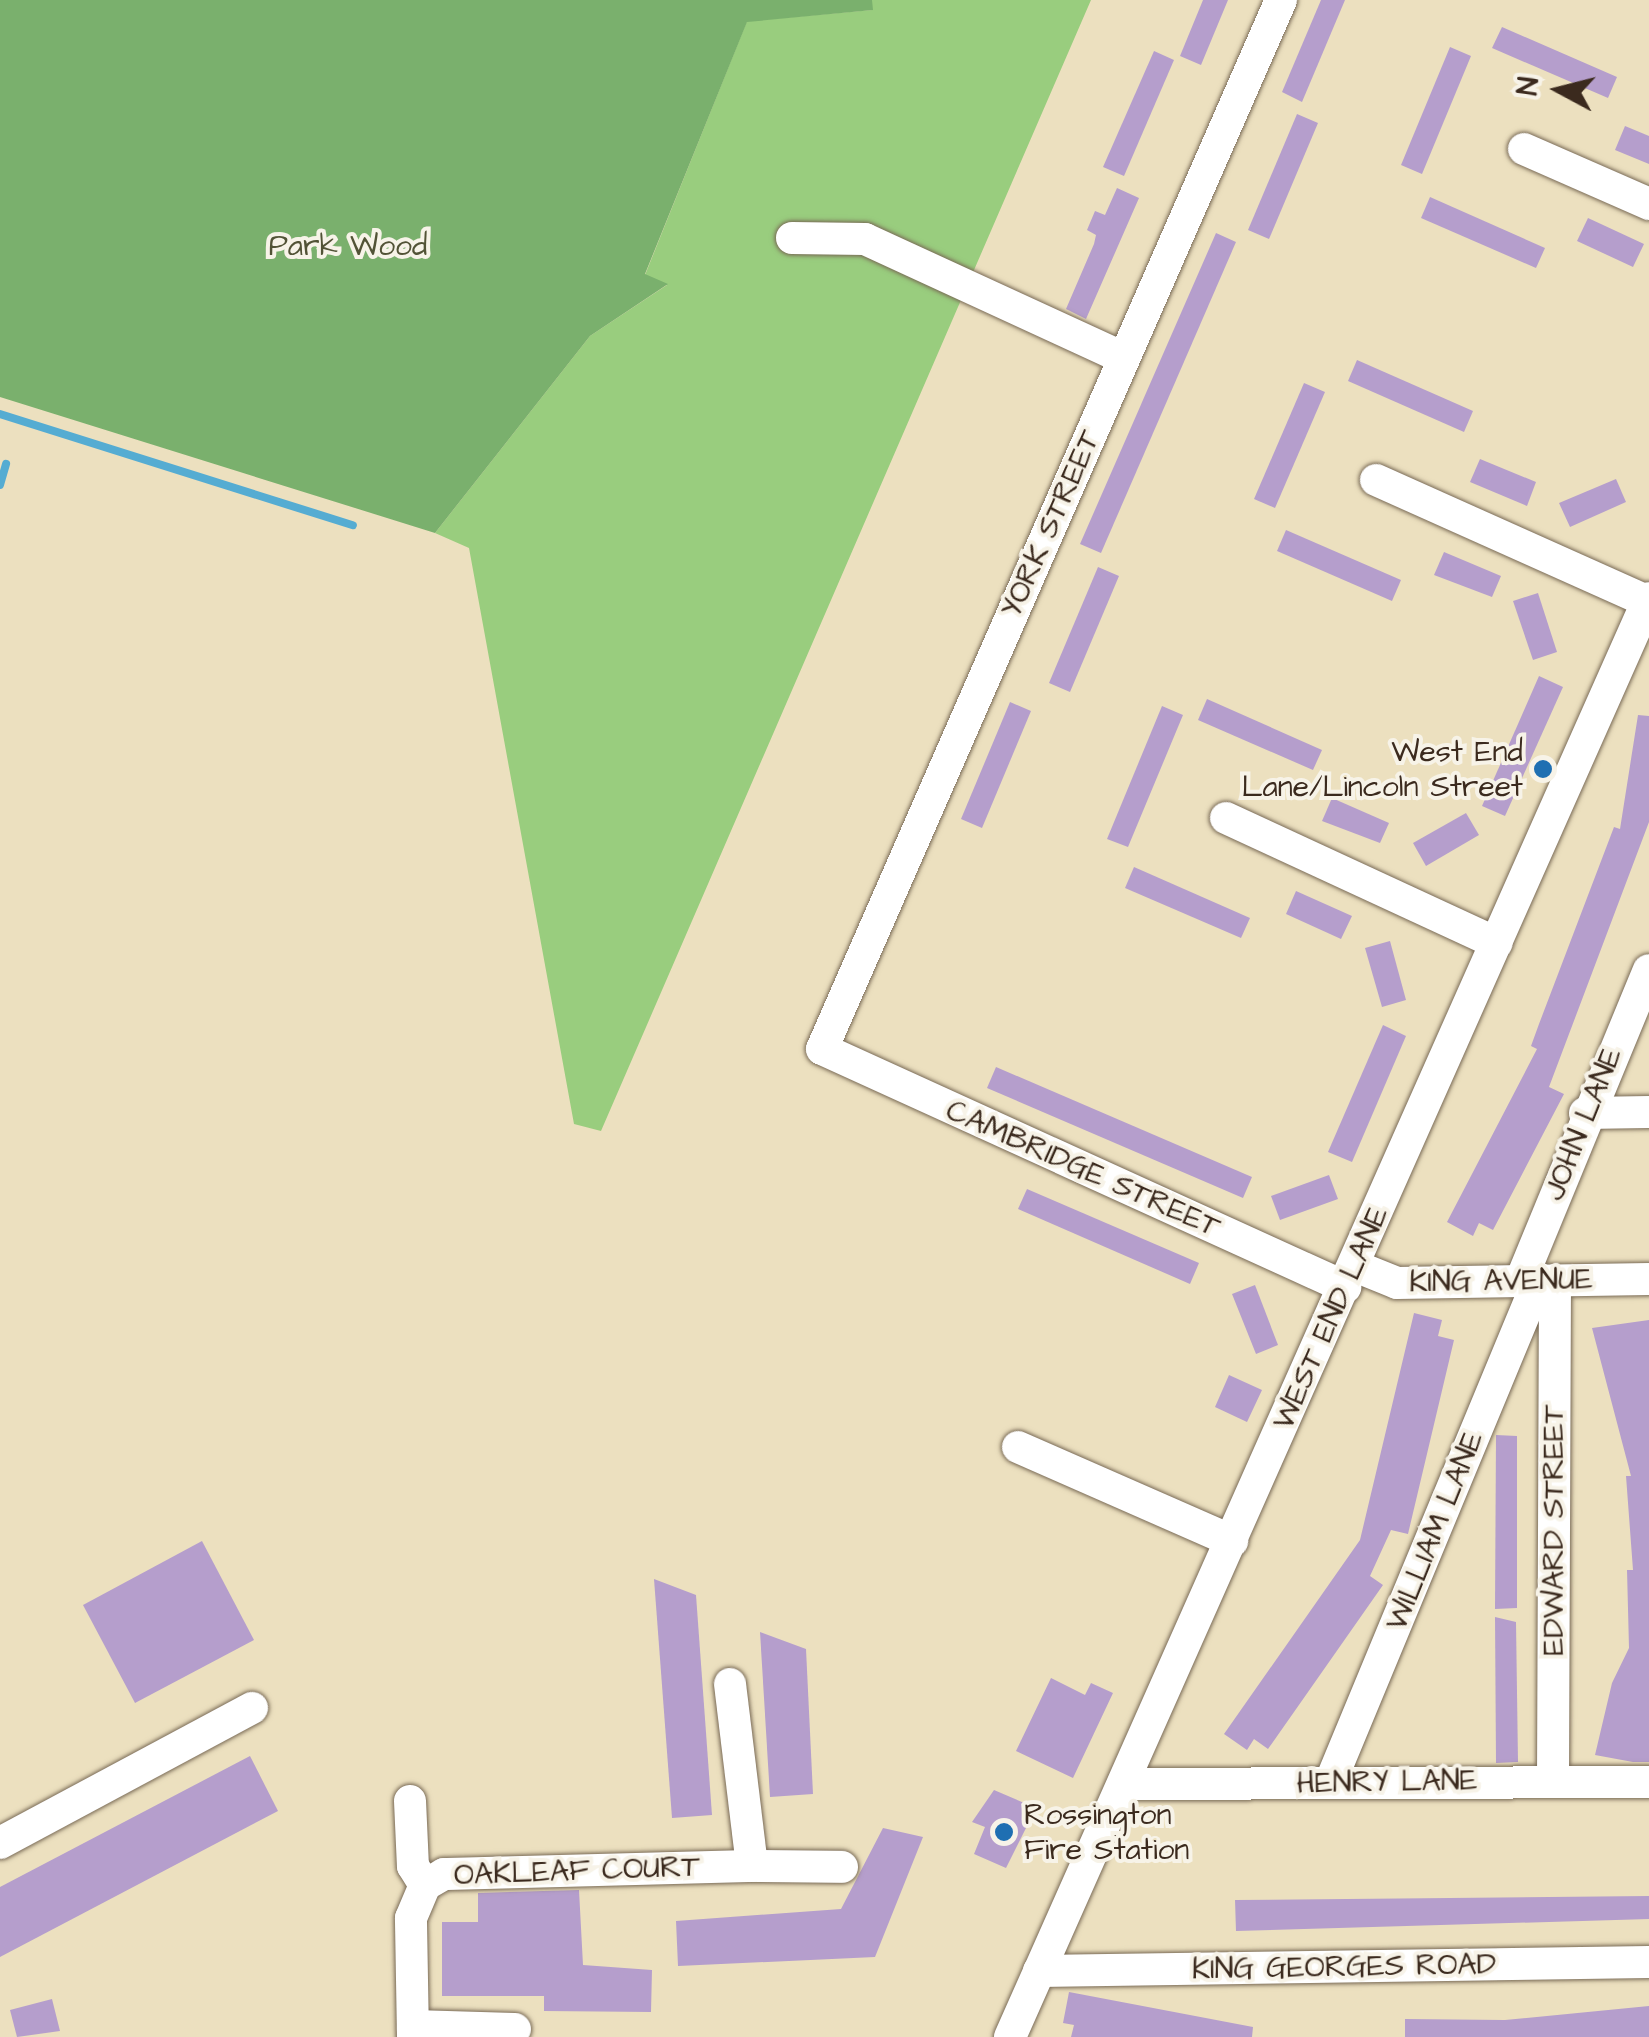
<!DOCTYPE html>
<style>
body{margin:0}
#map{position:relative;width:1649px;height:2037px;overflow:hidden;background:#ece0bf;font-family:"Architects Daughter",sans-serif}
div>[style]{position:absolute}
.green>*{inset:0;background:#99cd7e}
.forest>*{inset:0;background:#7ab06d}
.stream>*{height:8px;margin:-4px;padding:0 4px;transform-origin:4px;border-radius:4px;background:#55acd2}
.building>*{inset:0;background:#b59ecc}
.roads{filter:drop-shadow(0 0 2px #796a56) drop-shadow(0 0 2px #796a56)}
.minor>*{height:32px;margin:-16px;padding:0 16px;transform-origin:16px;border-radius:16px;background:#fff}
.dots>*{width:28px;height:28px;translate:-50% -50%;box-sizing:border-box;border:5px solid #f7f3e8;border-radius:50%}
span{translate:-50% -50%;white-space:nowrap;text-align:center;line-height:1.15;-webkit-text-stroke:8px #f7f3e8;paint-order:stroke}
.park-label{font-size:30px;color:#525336}
.street-label{font-size:30px;color:#3b2a1e}
.poi-label{font-size:30px;color:#3b2a1e}
.right{translate:-100% -50%;text-align:right}
.left{translate:0 -50%;text-align:left}
.north{position:absolute;left:1509px;top:40px;width:100px;height:100px;-webkit-text-stroke:8px #f7f3e8;paint-order:stroke;rotate:277deg;font-size:28px;font-weight:700;line-height:40px;text-align:center;color:#3b2a1e}
.north::after{content:'';display:block;margin:auto;width:35px;height:45px;background:#3b2a1e;clip-path:polygon(50% 0,100% 100%,50% 72%,0 100%)}
</style>
<div id="map">
<div class="green">
<i style="clip-path:polygon(872px 0,1091px 0,601px 1131px,574px 1124px,469px 548px,435px 533px,590px 336px,667px 285px,645px 275px,747px 21px,872px 10px)"></i>
</div>
<div class="forest">
<i style="clip-path:polygon(0 0,872px 0,873px 10px,747px 22px,645px 274px,668px 284px,590px 336px,435px 533px,0 397px)"></i>
</div>
<div class="stream">
<i style="left:0;top:414px;width:370px;rotate:17.5deg"></i>
<i style="left:0;top:485px;width:22px;rotate:-74deg"></i>
</div>
<div class="building">
<i style="clip-path:polygon(1203px 0,1228px 0,1201px 65px,1180px 56px)"></i>
<i style="clip-path:polygon(1321px 0,1345px 0,1302px 102px,1282px 92px)"></i>
<i style="clip-path:polygon(1502px 27px,1617px 77px,1608px 98px,1492px 48px)"></i>
<i style="clip-path:polygon(1450px 47px,1471px 56px,1422px 174px,1401px 165px)"></i>
<i style="clip-path:polygon(1154px 51px,1174px 60px,1124px 176px,1103px 167px)"></i>
<i style="clip-path:polygon(1297px 114px,1318px 123px,1269px 239px,1248px 230px)"></i>
<i style="clip-path:polygon(1625px 126px,1649px 136px,1649px 164px,1615px 150px)"></i>
<i style="clip-path:polygon(1117px 188px,1139px 198px,1086px 319px,1066px 309px,1094px 244px,1096px 235px,1087px 230px,1095px 211px,1105px 215px)"></i>
<i style="clip-path:polygon(1430px 197px,1545px 248px,1536px 268px,1421px 218px)"></i>
<i style="clip-path:polygon(1588px 218px,1644px 244px,1633px 267px,1577px 241px)"></i>
<i style="clip-path:polygon(1216px 233px,1236px 242px,1101px 553px,1080px 544px)"></i>
<i style="clip-path:polygon(1357px 360px,1473px 411px,1464px 432px,1348px 381px)"></i>
<i style="clip-path:polygon(1304px 383px,1325px 392px,1275px 508px,1254px 499px)"></i>
<i style="clip-path:polygon(1480px 459px,1536px 482px,1527px 506px,1470px 482px)"></i>
<i style="clip-path:polygon(1616px 479px,1626px 502px,1570px 527px,1559px 503px)"></i>
<i style="clip-path:polygon(1286px 530px,1401px 580px,1392px 601px,1277px 551px)"></i>
<i style="clip-path:polygon(1444px 552px,1501px 576px,1492px 597px,1434px 575px)"></i>
<i style="clip-path:polygon(1098px 567px,1119px 576px,1070px 692px,1049px 683px)"></i>
<i style="clip-path:polygon(1538px 593px,1557px 652px,1533px 660px,1513px 601px)"></i>
<i style="clip-path:polygon(1539px 676px,1563px 687px,1505px 816px,1482px 806px)"></i>
<i style="clip-path:polygon(1207px 699px,1322px 750px,1313px 770px,1198px 720px)"></i>
<i style="clip-path:polygon(1010px 702px,1031px 711px,982px 828px,961px 819px)"></i>
<i style="clip-path:polygon(1162px 706px,1183px 715px,1128px 847px,1107px 839px)"></i>
<i style="clip-path:polygon(1638px 715px,1649px 716px,1649px 822px,1549px 1087px,1564px 1094px,1493px 1230px,1479px 1223px,1473px 1236px,1447px 1222px,1537px 1049px,1531px 1046px,1539px 1024px,1614px 827px,1620px 829px)"></i>
<i style="clip-path:polygon(1332px 798px,1389px 823px,1380px 843px,1322px 821px)"></i>
<i style="clip-path:polygon(1466px 813px,1479px 835px,1426px 866px,1413px 843px)"></i>
<i style="clip-path:polygon(1134px 867px,1250px 918px,1241px 938px,1125px 888px)"></i>
<i style="clip-path:polygon(1296px 891px,1352px 916px,1341px 939px,1286px 914px)"></i>
<i style="clip-path:polygon(1390px 941px,1406px 1000px,1382px 1007px,1365px 948px)"></i>
<i style="clip-path:polygon(1383px 1025px,1406px 1036px,1352px 1162px,1328px 1152px)"></i>
<i style="clip-path:polygon(996px 1067px,1252px 1177px,1243px 1198px,987px 1088px)"></i>
<i style="clip-path:polygon(1329px 1175px,1338px 1199px,1280px 1220px,1271px 1196px)"></i>
<i style="clip-path:polygon(1027px 1189px,1199px 1263px,1190px 1284px,1018px 1209px)"></i>
<i style="clip-path:polygon(1255px 1285px,1278px 1345px,1256px 1354px,1232px 1294px)"></i>
<i style="clip-path:polygon(1414px 1313px,1442px 1320px,1438px 1336px,1454px 1340px,1408px 1534px,1391px 1530px,1370px 1576px,1383px 1585px,1268px 1749px,1254px 1739px,1247px 1750px,1224px 1734px,1360px 1540px)"></i>
<i style="clip-path:polygon(1649px 1320px,1649px 1762px,1633px 1762px,1595px 1755px,1612px 1683px,1629px 1648px,1627px 1570px,1633px 1570px,1626px 1476px,1631px 1476px,1592px 1328px)"></i>
<i style="clip-path:polygon(1229px 1375px,1262px 1390px,1247px 1422px,1215px 1407px)"></i>
<i style="clip-path:polygon(1496px 1435px,1517px 1436px,1517px 1608px,1495px 1609px)"></i>
<i style="clip-path:polygon(202px 1541px,254px 1640px,135px 1703px,83px 1605px)"></i>
<i style="clip-path:polygon(654px 1579px,696px 1595px,712px 1815px,672px 1818px)"></i>
<i style="clip-path:polygon(1495px 1617px,1516px 1622px,1518px 1762px,1496px 1763px)"></i>
<i style="clip-path:polygon(760px 1632px,806px 1649px,813px 1794px,770px 1797px)"></i>
<i style="clip-path:polygon(1051px 1678px,1085px 1695px,1091px 1683px,1113px 1693px,1073px 1778px,1016px 1751px)"></i>
<i style="clip-path:polygon(250px 1756px,278px 1811px,0 1957px,0 1887px)"></i>
<i style="clip-path:polygon(994px 1790px,1036px 1808px,1006px 1868px,974px 1854px,985px 1827px,972px 1822px)"></i>
<i style="clip-path:polygon(883px 1828px,923px 1837px,875px 1957px,678px 1966px,676px 1921px,841px 1909px)"></i>
<i style="clip-path:polygon(579px 1890px,583px 1965px,652px 1970px,651px 2012px,544px 2011px,544px 1996px,442px 1996px,442px 1922px,478px 1922px,478px 1893px)"></i>
<i style="clip-path:polygon(1649px 1896px,1649px 1919px,1236px 1931px,1235px 1900px)"></i>
<i style="clip-path:polygon(1069px 1992px,1253px 2027px,1252px 2037px,1071px 2037px,1074px 2025px,1063px 2023px)"></i>
<i style="clip-path:polygon(52px 1999px,60px 2031px,17px 2037px,10px 2010px)"></i>
<i style="clip-path:polygon(1649px 2006px,1649px 2037px,1405px 2037px,1405px 2019px,1505px 2020px)"></i>
</div>
<div class="roads">
<div class="minor">
<i style="left:1281px;top:0;width:1145px;rotate:113.63deg"></i>
<i style="left:822px;top:1049px;width:575px;rotate:24.47deg"></i>
<i style="left:1524px;top:149px;width:137px;rotate:23.7deg"></i>
<i style="left:792px;top:238px;width:73px;rotate:0.8deg"></i>
<i style="left:865px;top:239px;width:285px;rotate:24.7deg"></i>
<i style="left:1376px;top:480px;width:299px;rotate:24.1deg"></i>
<i style="left:1226px;top:818px;width:298px;rotate:24.8deg"></i>
<i style="left:1585px;top:1113px;width:64px;rotate:-0.9deg"></i>
<i style="left:1355px;top:1266px;width:45px;rotate:22deg"></i>
<i style="left:1397px;top:1283px;width:252px;rotate:-0.9deg"></i>
<i style="left:1521px;top:1280px;width:335px;rotate:-67.6deg"></i>
<i style="left:1018px;top:1447px;width:234px;rotate:23.7deg"></i>
<i style="left:730px;top:1684px;width:183px;rotate:83.1deg"></i>
<i style="left:752px;top:1866px;width:90px;rotate:0.6deg"></i>
<i style="left:1553px;top:1780px;width:500px;rotate:-89.77deg"></i>
<i style="left:1330px;top:1783px;width:546px;rotate:-67.48deg"></i>
<i style="left:1124px;top:1784px;width:525px;rotate:-0.22deg"></i>
<i style="left:410px;top:1801px;width:65px;rotate:87.4deg"></i>
<i style="left:413px;top:1866px;width:22px;rotate:58deg"></i>
<i style="left:0;top:1843px;width:286px;rotate:-28.2deg"></i>
<i style="left:1039px;top:1971px;width:610px;rotate:-0.85deg"></i>
<i style="left:413px;top:2026px;width:102px;rotate:1.7deg"></i>
<i style="left:413px;top:2037px;width:119px;rotate:-91deg"></i>
<i style="left:411px;top:1918px;width:36px;rotate:-67deg"></i>
<i style="left:425px;top:1885px;width:22px;rotate:-30deg"></i>
<i style="left:444px;top:1874px;width:308px;rotate:-1.5deg"></i>
<i style="left:1010px;top:2037px;width:1574px;rotate:-66.06deg"></i>
</div>
</div>
<div class="dots">
<i style="left:1543px;top:769px;background:#1f6fb2"></i>
<i style="left:1004px;top:1832px;background:#1f6fb2"></i>
</div>
<div class="park-label">
<span style="left:348px;top:246px">Park Wood</span>
</div>
<div class="street-label">
<span style="left:1051px;top:524px;rotate:-66deg">YORK STREET</span>
<span style="left:1583px;top:1124px;rotate:-68deg">JOHN LANE</span>
<span style="left:1083px;top:1169px;rotate:24deg">CAMBRIDGE STREET</span>
<span style="left:1501px;top:1281px;rotate:-1deg">KING AVENUE</span>
<span style="left:1331px;top:1318px;rotate:-66deg">WEST END LANE</span>
<span style="left:1554px;top:1530px;rotate:-90deg">EDWARD STREET</span>
<span style="left:1435px;top:1531px;rotate:-68deg">WILLIAM LANE</span>
<span style="left:1387px;top:1782px;rotate:-1deg">HENRY LANE</span>
<span style="left:577px;top:1871px;rotate:-2deg">OAKLEAF COURT</span>
<span style="left:1344px;top:1967px;rotate:-1deg">KING GEORGES ROAD</span>
</div>
<div class="poi-label">
<span class="right" style="left:1523px;top:769px">West End<br>Lane/Lincoln Street</span>
<span class="left" style="left:1024px;top:1832px">Rossington<br>Fire Station</span>
</div>
<div class="north">N</div>
</div>
